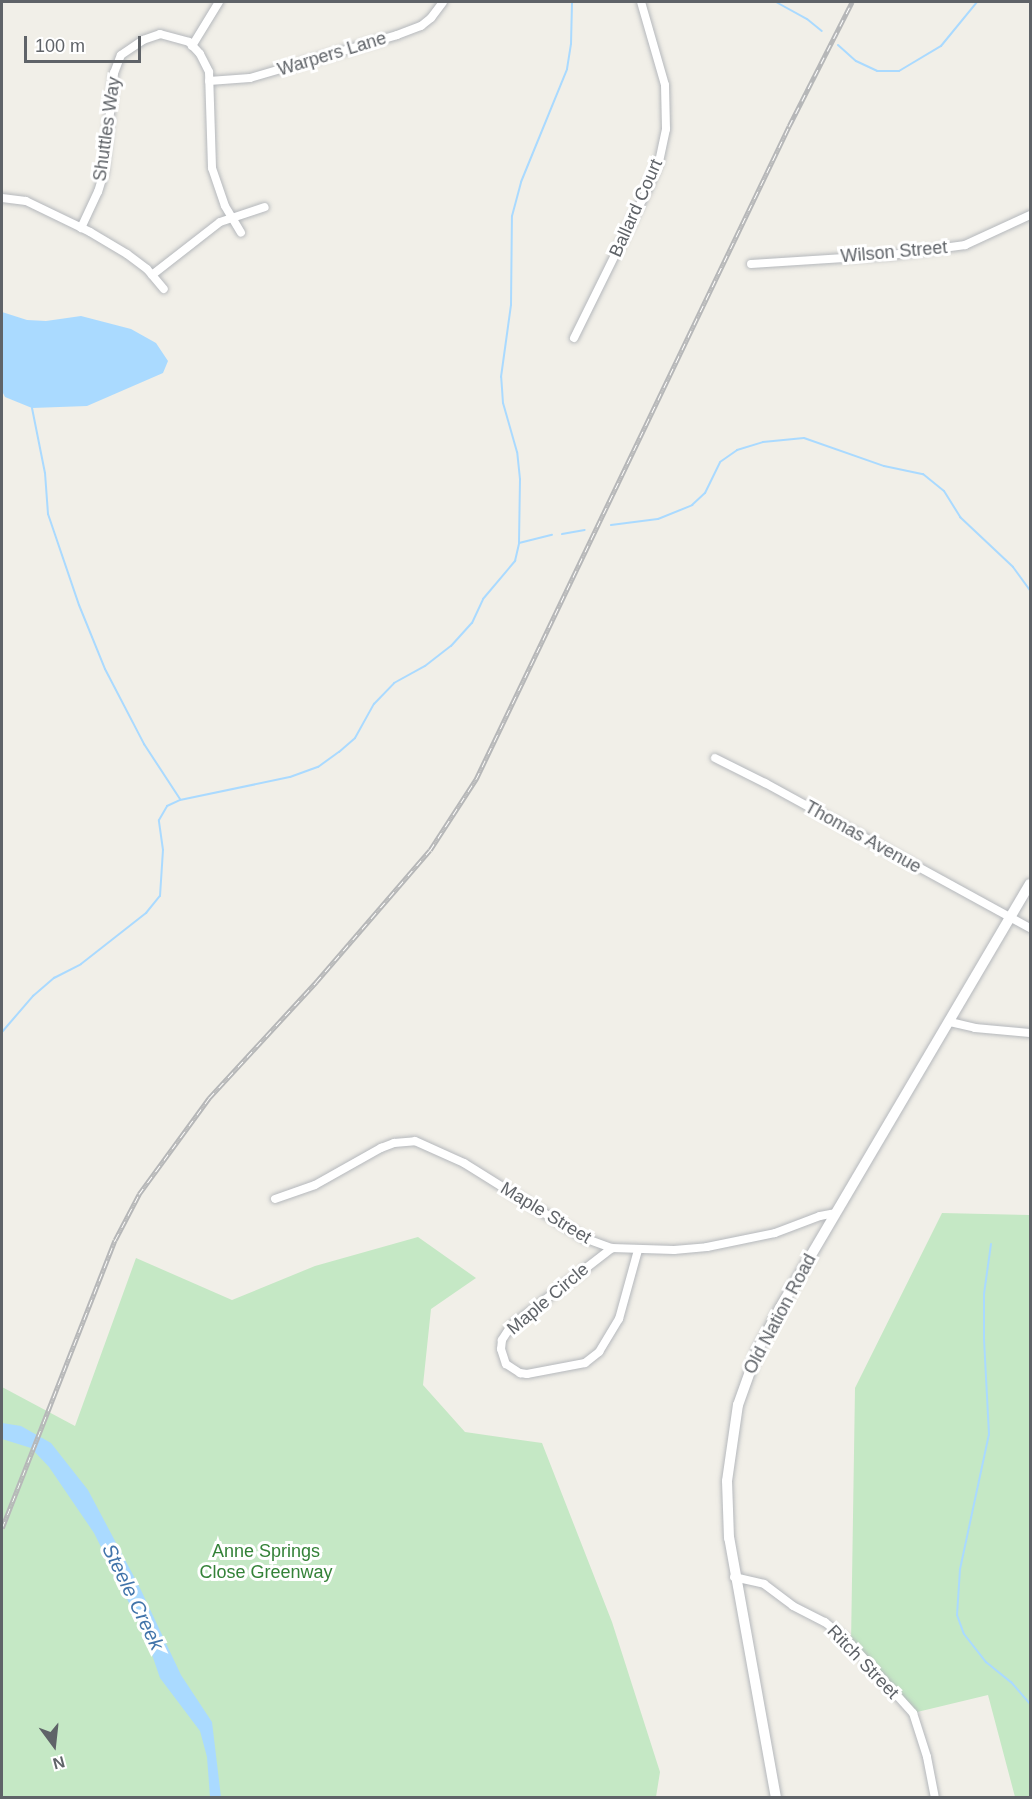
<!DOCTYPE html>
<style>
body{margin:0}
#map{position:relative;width:1032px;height:1799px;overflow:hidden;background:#f1efe8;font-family:Arial,sans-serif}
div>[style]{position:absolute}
.green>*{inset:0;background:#c5e8c5}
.water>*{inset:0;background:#aadaff}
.stream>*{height:2px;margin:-1px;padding:0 1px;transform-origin:1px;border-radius:1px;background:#aadaff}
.roads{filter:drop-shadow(0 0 2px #b5b8bc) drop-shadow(0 0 2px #b5b8bc)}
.minor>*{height:8px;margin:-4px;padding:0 4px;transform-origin:4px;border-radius:4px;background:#fff}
.secondary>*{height:10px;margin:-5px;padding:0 5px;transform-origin:5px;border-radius:5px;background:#fff}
.rail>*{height:4.5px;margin-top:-2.25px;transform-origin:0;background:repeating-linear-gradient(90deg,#fff 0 7px,#b6b7b8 0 14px);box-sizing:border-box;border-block:2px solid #b6b7b8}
span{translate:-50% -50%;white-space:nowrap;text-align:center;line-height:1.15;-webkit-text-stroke:6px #fff;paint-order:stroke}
.street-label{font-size:18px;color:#5f6368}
.park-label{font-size:18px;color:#348238}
.water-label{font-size:20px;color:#4174aa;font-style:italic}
.frame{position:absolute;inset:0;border:3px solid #5f6368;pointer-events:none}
.north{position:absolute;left:24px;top:1715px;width:60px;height:60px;-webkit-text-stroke:4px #fff;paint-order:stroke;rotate:165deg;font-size:16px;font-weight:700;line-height:24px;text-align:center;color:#5f6368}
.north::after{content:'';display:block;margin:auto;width:21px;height:27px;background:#5f6368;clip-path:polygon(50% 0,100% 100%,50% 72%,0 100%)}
.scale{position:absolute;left:24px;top:36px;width:117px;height:27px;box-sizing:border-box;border:3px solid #5f6368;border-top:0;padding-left:8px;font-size:18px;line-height:21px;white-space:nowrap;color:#5f6368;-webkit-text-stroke:4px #fff;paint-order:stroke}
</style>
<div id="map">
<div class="green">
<i style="clip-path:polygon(942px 1213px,1030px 1215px,1030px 1797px,1015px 1797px,988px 1695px,913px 1713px,851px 1644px,855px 1388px)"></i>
<i style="clip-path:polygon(418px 1237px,476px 1278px,431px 1309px,423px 1385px,465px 1432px,542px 1443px,612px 1622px,660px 1772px,656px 1797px,2px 1797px,2px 1387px,75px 1426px,136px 1258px,232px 1300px,315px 1266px)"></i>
</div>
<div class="water">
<i style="clip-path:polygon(2px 312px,27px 320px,46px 321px,81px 316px,131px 329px,156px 343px,168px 361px,163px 373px,87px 406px,32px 408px,5px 397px,2px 391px)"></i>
<i style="clip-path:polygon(2px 1423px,21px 1426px,51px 1443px,88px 1490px,140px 1588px,181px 1675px,212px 1722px,221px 1797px,210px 1797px,207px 1757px,200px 1731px,160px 1678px,146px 1637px,94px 1533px,49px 1467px,31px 1448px,2px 1439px)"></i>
</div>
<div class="stream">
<i style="left:776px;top:2px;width:35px;rotate:29deg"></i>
<i style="left:807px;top:19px;width:19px;rotate:39deg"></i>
<i style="left:838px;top:45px;width:24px;rotate:42deg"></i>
<i style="left:856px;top:61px;width:23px;rotate:25deg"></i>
<i style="left:877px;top:71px;width:22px"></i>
<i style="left:899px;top:71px;width:49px;rotate:-30.8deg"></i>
<i style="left:941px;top:46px;width:57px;rotate:-50.7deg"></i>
<i style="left:32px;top:408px;width:66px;rotate:78.7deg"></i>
<i style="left:45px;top:473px;width:41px;rotate:85.8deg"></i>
<i style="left:48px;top:514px;width:96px;rotate:71.2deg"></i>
<i style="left:79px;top:605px;width:69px;rotate:67.9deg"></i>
<i style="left:105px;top:669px;width:85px;rotate:62.5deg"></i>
<i style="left:144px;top:744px;width:66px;rotate:56.8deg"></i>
<i style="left:611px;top:525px;width:47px;rotate:-7.3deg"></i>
<i style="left:658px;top:519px;width:37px;rotate:-22deg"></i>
<i style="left:692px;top:505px;width:18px;rotate:-43deg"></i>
<i style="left:705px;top:493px;width:34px;rotate:-64deg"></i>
<i style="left:720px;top:462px;width:21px;rotate:-35deg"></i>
<i style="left:737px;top:450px;width:27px;rotate:-17deg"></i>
<i style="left:763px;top:442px;width:41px;rotate:-5.6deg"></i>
<i style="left:804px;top:438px;width:85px;rotate:19.3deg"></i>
<i style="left:884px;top:466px;width:40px;rotate:12deg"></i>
<i style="left:923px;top:474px;width:27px;rotate:39deg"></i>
<i style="left:944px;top:491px;width:31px;rotate:58deg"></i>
<i style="left:960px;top:517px;width:73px;rotate:43.3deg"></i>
<i style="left:1013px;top:567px;width:29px;rotate:54deg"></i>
<i style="left:562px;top:534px;width:23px;rotate:-10deg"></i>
<i style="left:519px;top:543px;width:34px;rotate:-14deg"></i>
<i style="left:2px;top:1032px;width:48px;rotate:-49.3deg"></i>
<i style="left:33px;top:996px;width:28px;rotate:-41deg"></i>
<i style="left:54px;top:978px;width:30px;rotate:-27deg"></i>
<i style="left:81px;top:964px;width:83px;rotate:-38.1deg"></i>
<i style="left:146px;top:913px;width:22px;rotate:-51deg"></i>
<i style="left:160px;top:896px;width:46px;rotate:-86.3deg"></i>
<i style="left:163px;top:850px;width:30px;rotate:-98deg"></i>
<i style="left:159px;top:820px;width:16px;rotate:-60deg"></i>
<i style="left:167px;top:806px;width:14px;rotate:-25deg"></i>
<i style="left:180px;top:800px;width:112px;rotate:-11.8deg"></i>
<i style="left:290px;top:777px;width:30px;rotate:-20deg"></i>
<i style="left:318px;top:767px;width:26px;rotate:-36deg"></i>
<i style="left:339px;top:752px;width:21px;rotate:-41deg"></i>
<i style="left:355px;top:738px;width:39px;rotate:-61deg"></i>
<i style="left:374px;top:704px;width:29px;rotate:-46deg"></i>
<i style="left:394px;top:683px;width:35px;rotate:-29deg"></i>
<i style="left:425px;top:666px;width:33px;rotate:-38deg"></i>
<i style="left:451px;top:646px;width:31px;rotate:-48deg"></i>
<i style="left:472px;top:623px;width:26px;rotate:-65deg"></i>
<i style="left:483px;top:599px;width:50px;rotate:-49.9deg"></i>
<i style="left:515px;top:561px;width:18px;rotate:-77deg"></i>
<i style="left:519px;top:543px;width:64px;rotate:-89.1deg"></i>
<i style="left:520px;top:479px;width:27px;rotate:-96deg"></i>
<i style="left:517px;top:452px;width:51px;rotate:-105.9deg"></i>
<i style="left:503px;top:403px;width:26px;rotate:-94deg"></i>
<i style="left:501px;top:377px;width:73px;rotate:-82.1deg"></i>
<i style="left:511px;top:305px;width:89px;rotate:-89.4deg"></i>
<i style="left:512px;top:216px;width:35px;rotate:-75deg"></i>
<i style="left:521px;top:182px;width:122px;rotate:-67.8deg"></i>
<i style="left:567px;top:69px;width:25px;rotate:-81deg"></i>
<i style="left:571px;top:44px;width:42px;rotate:-88.6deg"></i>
<i style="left:991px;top:1244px;width:50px;rotate:98deg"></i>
<i style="left:984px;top:1294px;width:45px;rotate:90deg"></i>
<i style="left:984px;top:1339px;width:95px;rotate:87deg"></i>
<i style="left:989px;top:1434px;width:138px;rotate:102.1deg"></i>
<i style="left:960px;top:1569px;width:46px;rotate:93.7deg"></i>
<i style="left:957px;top:1615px;width:20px;rotate:70deg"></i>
<i style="left:964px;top:1634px;width:36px;rotate:52deg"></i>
<i style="left:986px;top:1662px;width:32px;rotate:39deg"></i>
<i style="left:1011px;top:1682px;width:29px;rotate:49deg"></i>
</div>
<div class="roads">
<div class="minor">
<i style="left:192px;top:46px;width:52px;rotate:-58.5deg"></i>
<i style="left:209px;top:81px;width:41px;rotate:-4.2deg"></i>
<i style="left:250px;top:78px;width:153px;rotate:-16.3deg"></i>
<i style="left:397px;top:35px;width:26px;rotate:-21deg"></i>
<i style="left:421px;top:26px;width:13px;rotate:-39deg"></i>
<i style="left:431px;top:18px;width:20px;rotate:-53deg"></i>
<i style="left:2px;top:198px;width:24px;rotate:7deg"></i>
<i style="left:26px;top:201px;width:71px;rotate:25.8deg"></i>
<i style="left:90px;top:232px;width:43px;rotate:30.7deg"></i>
<i style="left:127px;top:254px;width:25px;rotate:37deg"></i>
<i style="left:147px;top:269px;width:26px;rotate:50deg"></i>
<i style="left:81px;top:228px;width:40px;rotate:-65deg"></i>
<i style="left:98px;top:192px;width:21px;rotate:-73deg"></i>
<i style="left:104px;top:172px;width:100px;rotate:-84.2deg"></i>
<i style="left:114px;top:73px;width:19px;rotate:-69deg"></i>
<i style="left:121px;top:55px;width:27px;rotate:-34deg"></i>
<i style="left:143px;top:40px;width:18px;rotate:-19deg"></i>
<i style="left:160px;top:34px;width:30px;rotate:15deg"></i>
<i style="left:189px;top:42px;width:16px;rotate:47deg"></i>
<i style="left:200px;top:54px;width:20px;rotate:63deg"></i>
<i style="left:209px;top:72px;width:96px;rotate:88.2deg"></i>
<i style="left:212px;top:168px;width:40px;rotate:71.1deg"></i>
<i style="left:225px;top:206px;width:31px;rotate:59deg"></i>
<i style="left:751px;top:264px;width:140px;rotate:-3.7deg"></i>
<i style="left:891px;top:255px;width:75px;rotate:-7.7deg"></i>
<i style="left:965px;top:245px;width:72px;rotate:-24.8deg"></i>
<i style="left:152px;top:275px;width:86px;rotate:-37.9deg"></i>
<i style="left:220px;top:222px;width:47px;rotate:-18.4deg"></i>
<i style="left:574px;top:338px;width:167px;rotate:-63.7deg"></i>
<i style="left:648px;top:188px;width:28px;rotate:-67deg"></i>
<i style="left:659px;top:162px;width:34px;rotate:-78deg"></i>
<i style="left:666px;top:129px;width:44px;rotate:-91.3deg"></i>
<i style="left:665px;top:85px;width:86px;rotate:-106.1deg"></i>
<i style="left:715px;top:758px;width:56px;rotate:26.6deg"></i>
<i style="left:765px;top:783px;width:302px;rotate:28.7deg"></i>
<i style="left:950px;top:1022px;width:26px;rotate:13deg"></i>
<i style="left:975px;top:1028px;width:55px;rotate:5.2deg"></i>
<i style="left:275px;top:1199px;width:42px;rotate:-19.3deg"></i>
<i style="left:315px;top:1185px;width:76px;rotate:-29.3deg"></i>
<i style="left:381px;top:1148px;width:14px;rotate:-21deg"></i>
<i style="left:394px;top:1143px;width:21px;rotate:-5deg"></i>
<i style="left:415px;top:1141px;width:54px;rotate:24.2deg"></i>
<i style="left:464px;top:1163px;width:142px;rotate:32deg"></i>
<i style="left:584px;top:1238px;width:30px;rotate:20deg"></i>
<i style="left:612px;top:1248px;width:62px;rotate:1.8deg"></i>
<i style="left:674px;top:1250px;width:33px;rotate:-5deg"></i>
<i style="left:707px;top:1247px;width:69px;rotate:-11.6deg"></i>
<i style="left:775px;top:1233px;width:48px;rotate:-20.7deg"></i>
<i style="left:820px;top:1216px;width:15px;rotate:-11deg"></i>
<i style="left:612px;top:1248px;width:128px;rotate:142.3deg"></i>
<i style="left:511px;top:1326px;width:17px;rotate:123deg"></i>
<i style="left:502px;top:1340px;width:9px;rotate:96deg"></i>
<i style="left:501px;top:1349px;width:16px;rotate:72deg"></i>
<i style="left:506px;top:1364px;width:17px;rotate:33deg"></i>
<i style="left:520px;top:1373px;width:7px;rotate:8deg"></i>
<i style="left:527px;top:1374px;width:59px;rotate:-10.7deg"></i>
<i style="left:585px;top:1363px;width:18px;rotate:-38deg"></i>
<i style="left:599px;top:1352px;width:39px;rotate:-59deg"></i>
<i style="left:619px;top:1319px;width:72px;rotate:-74.6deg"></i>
<i style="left:734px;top:1577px;width:31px;rotate:13deg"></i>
<i style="left:764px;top:1584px;width:36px;rotate:37deg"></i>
<i style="left:793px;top:1606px;width:36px;rotate:27deg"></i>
<i style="left:825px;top:1622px;width:34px;rotate:40deg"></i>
<i style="left:851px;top:1644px;width:93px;rotate:48.1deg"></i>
<i style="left:913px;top:1713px;width:46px;rotate:72.3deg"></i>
<i style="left:927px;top:1757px;width:42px;rotate:79deg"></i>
</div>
<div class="secondary">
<i style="left:776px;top:1798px;width:264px;rotate:-100.2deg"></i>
<i style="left:729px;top:1538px;width:57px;rotate:-92deg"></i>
<i style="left:727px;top:1481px;width:77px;rotate:-81.8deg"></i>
<i style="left:738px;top:1405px;width:59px;rotate:-70.3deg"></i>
<i style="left:758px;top:1349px;width:47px;rotate:-61.8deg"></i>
<i style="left:780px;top:1308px;width:492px;rotate:-59.5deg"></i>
</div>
</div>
<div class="rail">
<i style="left:2px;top:1528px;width:309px;rotate:-68.6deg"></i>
<i style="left:115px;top:1240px;width:52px;rotate:-62.4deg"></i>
<i style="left:139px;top:1194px;width:119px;rotate:-53.9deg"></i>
<i style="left:209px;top:1098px;width:158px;rotate:-47.3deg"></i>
<i style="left:316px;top:982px;width:174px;rotate:-49.2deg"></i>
<i style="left:430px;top:850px;width:85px;rotate:-57.1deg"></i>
<i style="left:476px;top:779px;width:724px;rotate:-64.39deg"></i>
<i style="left:789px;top:126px;width:139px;rotate:-63.1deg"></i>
</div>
<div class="street-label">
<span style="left:332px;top:54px;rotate:-17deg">Warpers Lane</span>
<span style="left:107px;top:129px;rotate:-82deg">Shuttles Way</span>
<span style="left:636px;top:208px;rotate:-66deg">Ballard Court</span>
<span style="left:894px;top:252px;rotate:-5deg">Wilson Street</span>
<span style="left:863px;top:837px;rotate:29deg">Thomas Avenue</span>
<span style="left:546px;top:1213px;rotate:31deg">Maple Street</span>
<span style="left:548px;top:1299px;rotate:-40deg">Maple Circle</span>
<span style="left:780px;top:1314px;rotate:-62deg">Old Nation Road</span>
<span style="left:863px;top:1662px;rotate:46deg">Ritch Street</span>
</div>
<div class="park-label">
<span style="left:266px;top:1562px">Anne Springs<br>Close Greenway</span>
</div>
<div class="water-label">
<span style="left:133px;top:1597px;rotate:64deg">Steele Creek</span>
</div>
<div class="frame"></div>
<div class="north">N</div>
<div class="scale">100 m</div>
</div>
